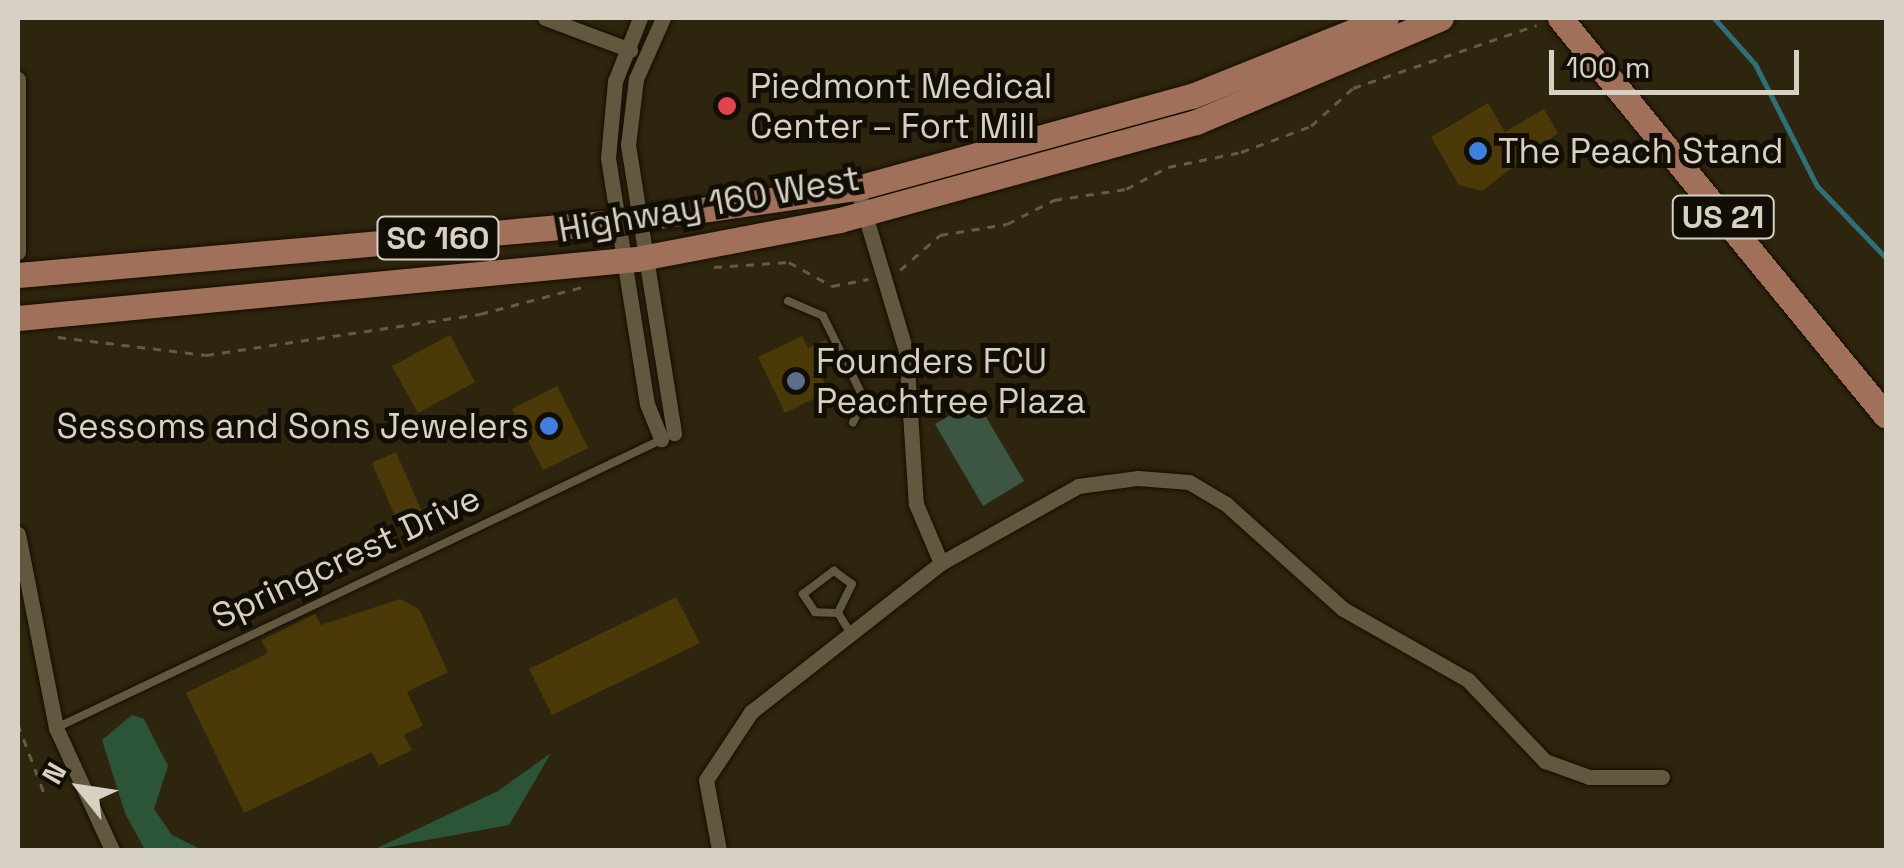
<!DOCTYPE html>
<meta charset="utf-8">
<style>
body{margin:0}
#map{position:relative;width:1904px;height:868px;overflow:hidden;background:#2e250e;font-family:"Space Grotesk",sans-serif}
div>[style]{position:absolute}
.green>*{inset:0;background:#3d5543}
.forest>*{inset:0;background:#2c5538}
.stream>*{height:5px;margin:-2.5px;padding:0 2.5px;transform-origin:2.5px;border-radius:2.5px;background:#2e6f78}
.building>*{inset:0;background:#4b3908}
.path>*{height:2.5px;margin-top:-1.25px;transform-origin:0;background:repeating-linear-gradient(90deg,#635b47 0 8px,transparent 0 16px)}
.roads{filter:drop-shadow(0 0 2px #160d00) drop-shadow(0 0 2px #160d00)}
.lane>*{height:8px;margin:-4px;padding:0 4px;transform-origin:4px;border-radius:4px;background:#625840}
.street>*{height:15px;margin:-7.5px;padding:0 7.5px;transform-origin:7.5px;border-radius:7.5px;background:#625840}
.primary>*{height:25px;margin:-12.5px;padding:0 12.5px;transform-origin:12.5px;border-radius:12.5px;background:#a0705b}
.dots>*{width:28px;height:28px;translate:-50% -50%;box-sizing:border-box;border:5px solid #120e06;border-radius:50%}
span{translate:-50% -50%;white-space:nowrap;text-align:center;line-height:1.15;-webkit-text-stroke:10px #120e06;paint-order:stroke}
.shield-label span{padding:2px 8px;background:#120e06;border:2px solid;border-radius:8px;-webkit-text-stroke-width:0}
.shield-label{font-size:32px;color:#d7d1c4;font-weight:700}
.poi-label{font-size:35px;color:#d7d1c4}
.left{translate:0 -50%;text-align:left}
.right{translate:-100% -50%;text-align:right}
.street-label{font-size:35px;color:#d7d1c4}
.frame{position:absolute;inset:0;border:20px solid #d7d1c4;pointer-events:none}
.north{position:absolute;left:30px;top:738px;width:100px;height:100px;-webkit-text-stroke:8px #120e06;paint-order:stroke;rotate:300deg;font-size:28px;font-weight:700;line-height:40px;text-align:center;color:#d7d1c4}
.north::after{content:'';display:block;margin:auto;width:35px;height:45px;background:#d7d1c4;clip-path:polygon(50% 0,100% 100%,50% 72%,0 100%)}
.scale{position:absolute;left:1549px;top:50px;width:250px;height:45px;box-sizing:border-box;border:5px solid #d7d1c4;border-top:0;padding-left:12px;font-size:30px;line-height:35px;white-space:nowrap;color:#d7d1c4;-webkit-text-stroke:8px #120e06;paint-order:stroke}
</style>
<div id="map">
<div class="green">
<i style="clip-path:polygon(976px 400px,1024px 481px,983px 506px,935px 424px)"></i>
</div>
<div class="forest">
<i style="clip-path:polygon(132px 715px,144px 719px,168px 766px,154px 809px,172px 835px,202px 850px,145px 850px,125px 813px,102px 740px)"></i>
<i style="clip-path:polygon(551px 753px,509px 825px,373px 850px,498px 791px)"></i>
</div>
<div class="stream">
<i style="left:1714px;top:18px;width:62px;rotate:48.3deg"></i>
<i style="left:1755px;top:64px;width:137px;rotate:63.1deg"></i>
<i style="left:1817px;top:186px;width:100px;rotate:46.2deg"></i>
</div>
<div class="building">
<i style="clip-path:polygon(1488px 103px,1505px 132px,1544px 109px,1558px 133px,1482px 191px,1459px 185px,1431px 137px)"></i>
<i style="clip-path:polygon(450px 335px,475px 382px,418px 413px,392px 366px)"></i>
<i style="clip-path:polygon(802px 336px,808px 348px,826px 339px,837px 361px,818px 370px,829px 391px,785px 413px,758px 357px)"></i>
<i style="clip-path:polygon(557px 386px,588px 448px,543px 470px,512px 409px)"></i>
<i style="clip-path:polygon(396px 452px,428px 526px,404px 537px,372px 463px)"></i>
<i style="clip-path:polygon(676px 597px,700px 643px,552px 715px,529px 669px)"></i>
<i style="clip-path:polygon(400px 599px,419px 609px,448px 672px,407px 692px,423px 726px,404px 735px,412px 750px,379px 766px,372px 752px,244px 813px,186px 693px,268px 653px,261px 640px,315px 614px,321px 625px)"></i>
</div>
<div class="path">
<i style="left:714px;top:267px;width:75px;rotate:-3.8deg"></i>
<i style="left:789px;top:262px;width:49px;rotate:29.2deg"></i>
<i style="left:832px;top:286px;width:37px;rotate:-11deg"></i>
<i style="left:900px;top:270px;width:53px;rotate:-41.2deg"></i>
<i style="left:940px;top:235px;width:68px;rotate:-9.3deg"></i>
<i style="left:1007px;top:224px;width:53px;rotate:-27.1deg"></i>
<i style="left:1054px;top:200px;width:73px;rotate:-8.7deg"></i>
<i style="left:1126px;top:189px;width:47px;rotate:-27.6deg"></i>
<i style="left:1168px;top:167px;width:75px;rotate:-11.6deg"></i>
<i style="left:1241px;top:152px;width:75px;rotate:-20.4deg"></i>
<i style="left:1311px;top:126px;width:57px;rotate:-42.1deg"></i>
<i style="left:1353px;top:88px;width:194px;rotate:-18.9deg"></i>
<i style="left:58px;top:337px;width:149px;rotate:6.9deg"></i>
<i style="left:206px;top:355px;width:277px;rotate:-8.5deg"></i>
<i style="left:480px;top:314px;width:110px;rotate:-14.8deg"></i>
<i style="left:18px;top:724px;width:76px;rotate:69.2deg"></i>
</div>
<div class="roads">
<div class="lane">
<i style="left:788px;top:301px;width:38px;rotate:23deg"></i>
<i style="left:823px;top:316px;width:93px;rotate:63.7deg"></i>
<i style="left:864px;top:399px;width:26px;rotate:115deg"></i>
<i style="left:838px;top:613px;width:23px;rotate:-178deg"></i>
<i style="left:815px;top:612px;width:22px;rotate:-124deg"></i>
<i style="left:803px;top:594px;width:39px;rotate:-37deg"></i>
<i style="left:834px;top:571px;width:22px;rotate:36deg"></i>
<i style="left:852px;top:584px;width:32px;rotate:116deg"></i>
<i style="left:838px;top:613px;width:22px;rotate:58deg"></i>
<i style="left:56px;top:728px;width:670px;rotate:-25.46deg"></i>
</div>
<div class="street">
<i style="left:545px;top:18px;width:91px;rotate:20.6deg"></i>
<i style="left:640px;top:18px;width:68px;rotate:111.6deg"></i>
<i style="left:615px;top:81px;width:77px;rotate:95.2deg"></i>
<i style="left:608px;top:158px;width:249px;rotate:81deg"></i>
<i style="left:647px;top:404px;width:38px;rotate:68deg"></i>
<i style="left:663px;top:18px;width:67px;rotate:113.9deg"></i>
<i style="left:636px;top:79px;width:66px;rotate:96.9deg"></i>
<i style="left:628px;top:145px;width:292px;rotate:80.9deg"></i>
<i style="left:18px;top:79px;width:173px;rotate:90deg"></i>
<i style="left:857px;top:188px;width:170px;rotate:73.3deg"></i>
<i style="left:906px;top:351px;width:153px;rotate:86.3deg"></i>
<i style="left:916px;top:504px;width:64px;rotate:67deg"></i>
<i style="left:18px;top:534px;width:198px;rotate:78.9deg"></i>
<i style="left:56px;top:728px;width:134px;rotate:65.3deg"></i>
<i style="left:719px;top:850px;width:71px;rotate:-100.5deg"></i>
<i style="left:706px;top:780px;width:82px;rotate:-56.5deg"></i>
<i style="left:751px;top:712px;width:241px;rotate:-38.1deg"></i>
<i style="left:941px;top:563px;width:157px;rotate:-29.3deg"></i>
<i style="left:1078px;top:486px;width:61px;rotate:-7.6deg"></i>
<i style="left:1138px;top:478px;width:51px;rotate:4.5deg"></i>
<i style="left:1189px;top:482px;width:43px;rotate:30.7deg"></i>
<i style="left:1226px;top:504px;width:157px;rotate:41.9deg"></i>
<i style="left:1343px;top:609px;width:144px;rotate:29.6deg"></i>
<i style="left:1468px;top:680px;width:112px;rotate:46.5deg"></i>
<i style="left:1545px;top:761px;width:47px;rotate:20deg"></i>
<i style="left:1589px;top:777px;width:73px"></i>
</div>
<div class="primary">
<i style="left:1560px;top:18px;width:514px;rotate:50.68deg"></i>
<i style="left:18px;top:275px;width:601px;rotate:-5.06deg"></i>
<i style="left:617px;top:222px;width:242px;rotate:-8.1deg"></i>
<i style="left:857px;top:188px;width:347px;rotate:-15.4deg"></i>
<i style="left:1192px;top:96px;width:209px;rotate:-21.9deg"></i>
<i style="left:18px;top:318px;width:621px;rotate:-5.45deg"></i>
<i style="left:636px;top:259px;width:208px;rotate:-10.8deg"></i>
<i style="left:840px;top:220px;width:369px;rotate:-15.4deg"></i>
<i style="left:1196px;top:122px;width:266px;rotate:-23deg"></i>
</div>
</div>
<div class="dots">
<i style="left:727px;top:106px;background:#e0444e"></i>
<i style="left:1478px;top:151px;background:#3f7fe0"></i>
<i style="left:796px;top:381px;background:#5c6f8a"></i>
<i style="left:549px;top:426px;background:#3f7fe0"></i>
</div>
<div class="shield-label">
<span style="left:1723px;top:217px">US 21</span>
<span style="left:438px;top:238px">SC 160</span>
</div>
<div class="poi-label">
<span class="left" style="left:750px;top:106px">Piedmont Medical<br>Center – Fort Mill</span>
<span class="left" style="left:1498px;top:151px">The Peach Stand</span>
<span class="left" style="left:816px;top:381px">Founders FCU<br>Peachtree Plaza</span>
<span class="right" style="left:529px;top:426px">Sessoms and Sons Jewelers</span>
</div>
<div class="street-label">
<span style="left:709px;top:204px;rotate:-10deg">Highway 160 West</span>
<span style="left:346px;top:557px;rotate:-25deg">Springcrest Drive</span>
</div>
<div class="frame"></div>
<div class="north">N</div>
<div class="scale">100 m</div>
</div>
